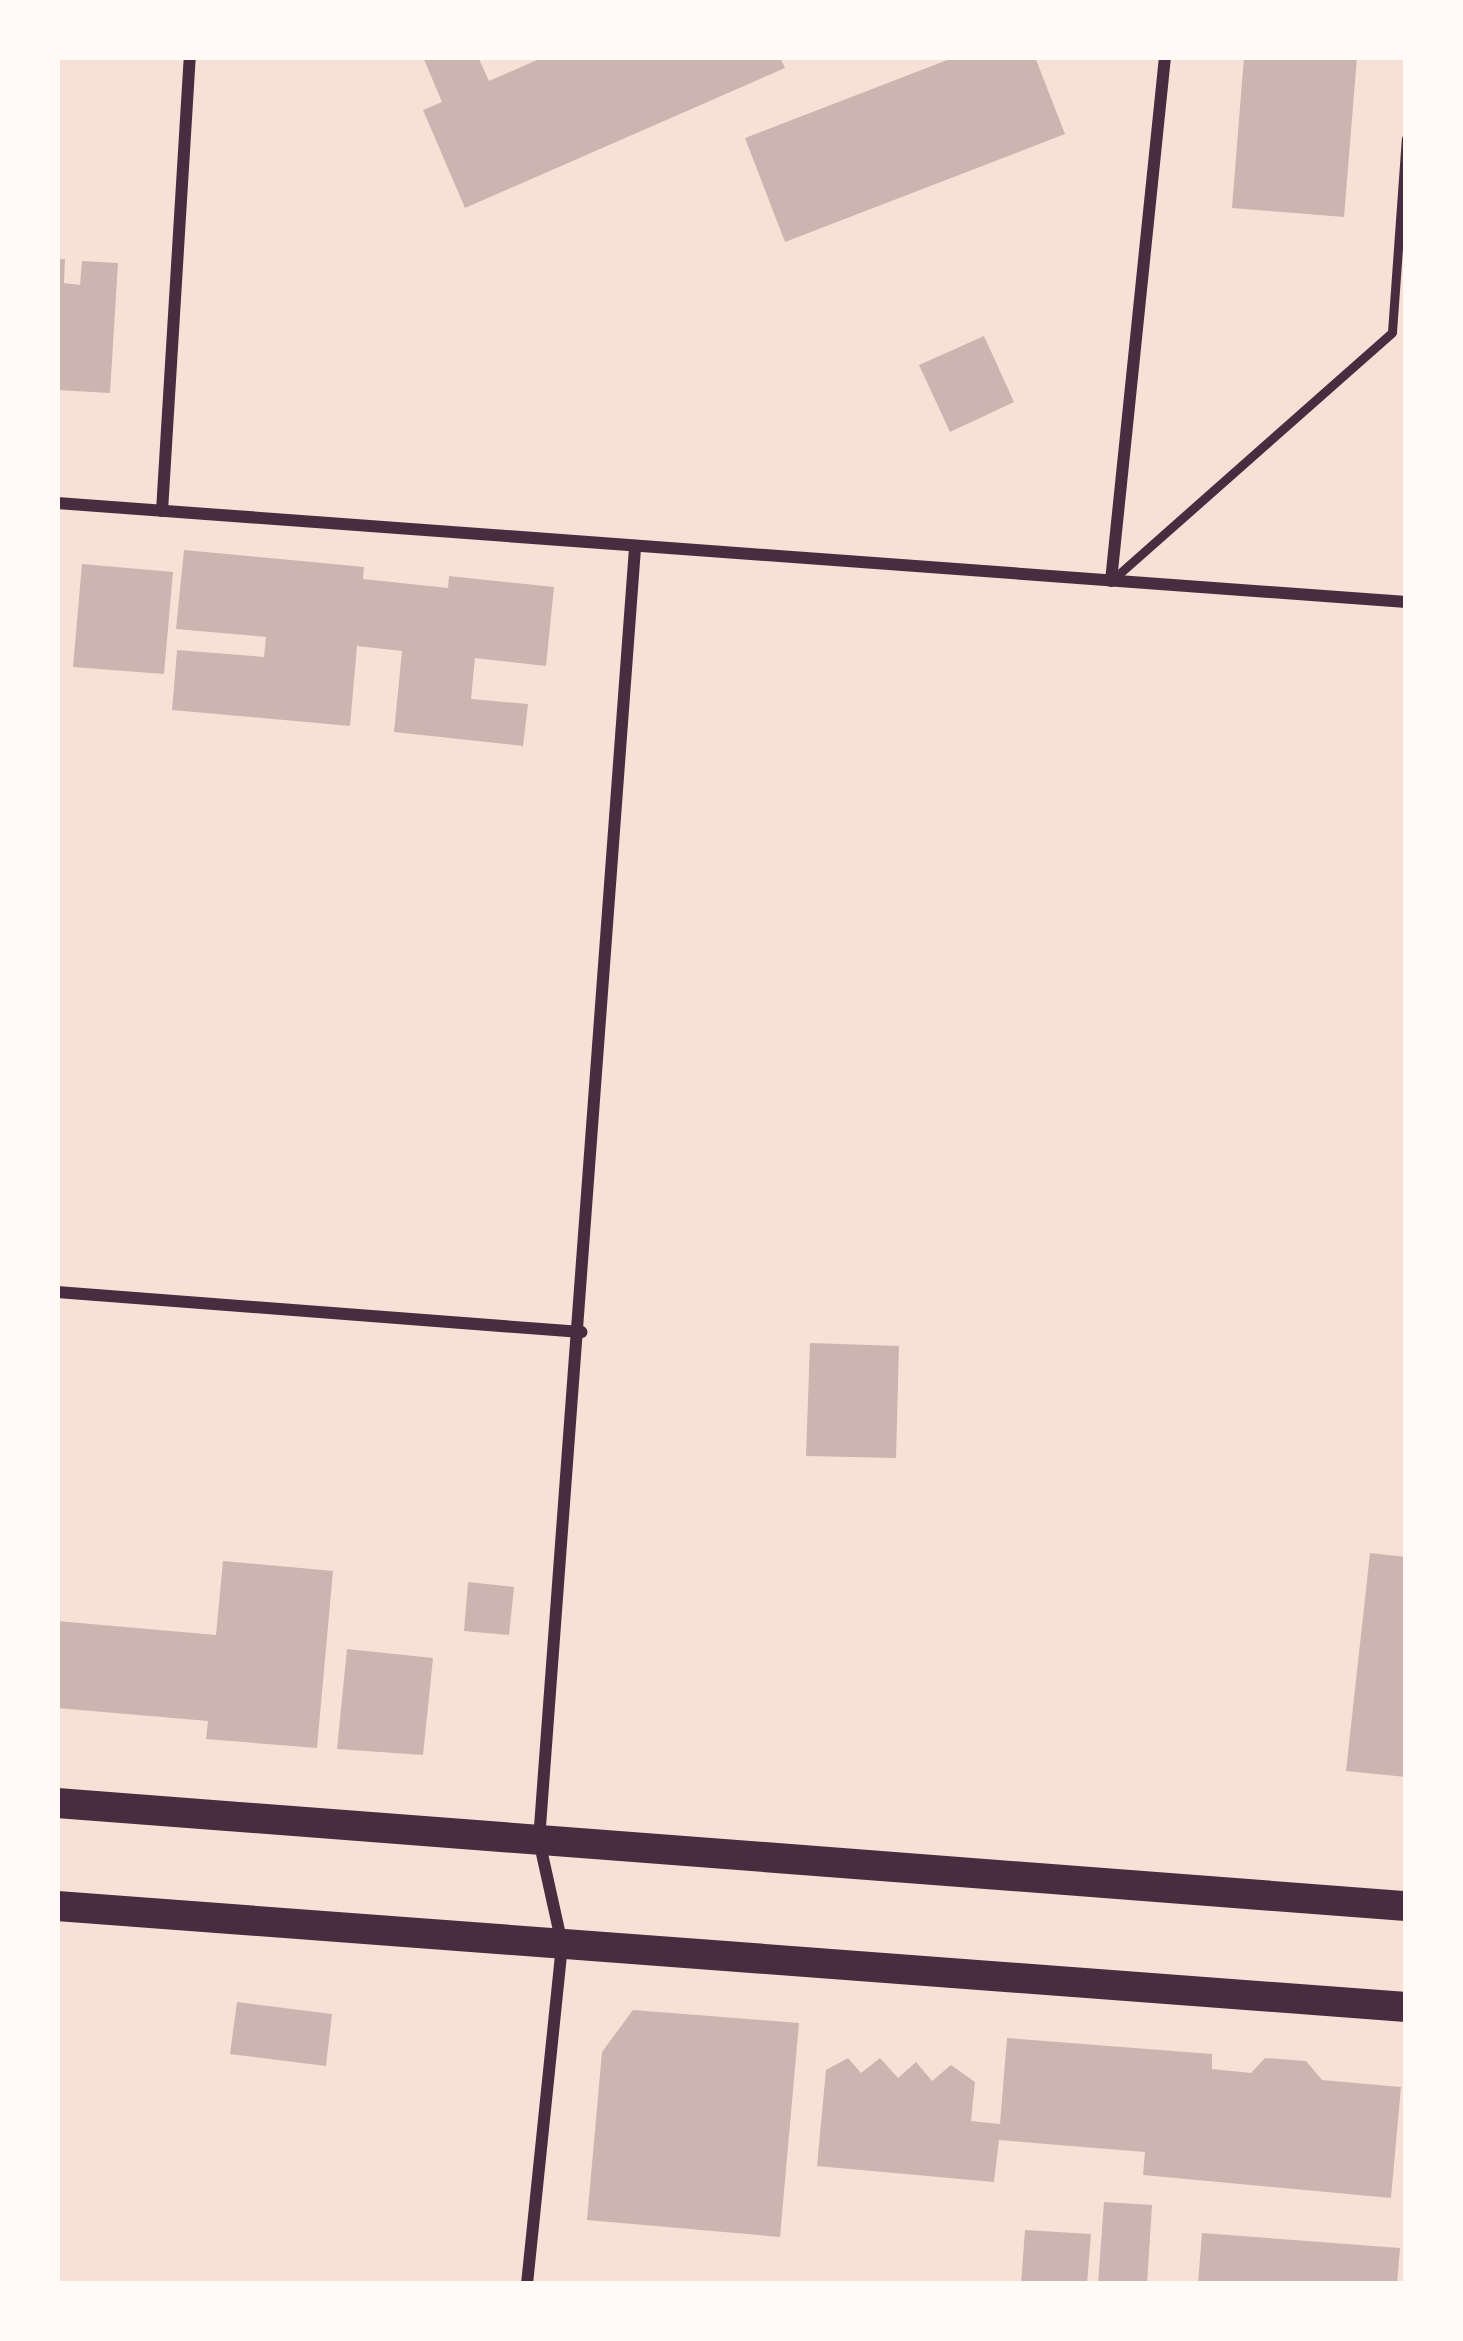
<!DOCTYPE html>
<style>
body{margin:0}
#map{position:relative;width:1463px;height:2341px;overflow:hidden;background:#f7e1d7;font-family:Mulish,sans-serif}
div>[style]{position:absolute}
.building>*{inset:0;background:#ccb4b1}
.service>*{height:9px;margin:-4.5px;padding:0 4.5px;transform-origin:4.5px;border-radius:4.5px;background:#4a2c40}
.minor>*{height:12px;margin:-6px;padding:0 6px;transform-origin:6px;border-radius:6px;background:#4a2c40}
.primary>*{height:30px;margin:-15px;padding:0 15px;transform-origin:15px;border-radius:15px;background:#4a2c40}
span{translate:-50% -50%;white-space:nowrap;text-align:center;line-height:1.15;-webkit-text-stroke:10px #fffaf5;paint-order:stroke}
.frame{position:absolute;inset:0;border:60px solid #fffaf5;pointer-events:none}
</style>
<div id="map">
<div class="building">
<i style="clip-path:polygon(423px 57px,478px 57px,489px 81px,544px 57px,780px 57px,785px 68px,465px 208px,423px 110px,442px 102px)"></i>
<i style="clip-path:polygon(955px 57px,1035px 57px,1065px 134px,785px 242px,745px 138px)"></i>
<i style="clip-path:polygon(1244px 57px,1357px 57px,1344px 217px,1232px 208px)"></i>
<i style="clip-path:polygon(57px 259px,65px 259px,64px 283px,80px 285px,82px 261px,118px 263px,110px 393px,57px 390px)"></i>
<i style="clip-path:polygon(984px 336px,1014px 402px,950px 432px,919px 365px)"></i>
<i style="clip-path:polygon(184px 550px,364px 567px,363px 579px,448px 588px,449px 576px,554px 587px,546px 666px,475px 658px,471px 699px,528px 704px,523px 746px,394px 732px,402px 651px,357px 646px,350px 726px,172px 710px,177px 650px,264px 657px,266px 637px,176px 629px)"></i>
<i style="clip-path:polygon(82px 564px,173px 572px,164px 674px,73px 667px)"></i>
<i style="clip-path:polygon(810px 1343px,899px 1346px,896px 1458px,806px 1456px)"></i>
<i style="clip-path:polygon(1370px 1553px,1406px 1557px,1406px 1777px,1346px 1771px)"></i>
<i style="clip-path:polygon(223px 1561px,333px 1571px,317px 1748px,206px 1739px,208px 1721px,57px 1708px,57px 1621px,216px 1635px)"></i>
<i style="clip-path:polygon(468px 1582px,514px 1587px,509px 1635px,464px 1631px)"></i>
<i style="clip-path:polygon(347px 1649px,433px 1658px,423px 1755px,337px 1749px)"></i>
<i style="clip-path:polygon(237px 2002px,332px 2014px,326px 2066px,230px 2054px)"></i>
<i style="clip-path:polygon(633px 2010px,799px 2023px,780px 2237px,587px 2220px,602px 2052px)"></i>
<i style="clip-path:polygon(1007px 2038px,1212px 2054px,1212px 2069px,1251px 2073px,1265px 2058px,1306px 2061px,1322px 2080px,1401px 2087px,1391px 2198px,1143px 2175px,1145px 2152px,999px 2140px,994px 2182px,817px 2166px,826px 2070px,848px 2058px,861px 2073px,880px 2058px,898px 2078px,916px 2062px,932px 2081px,951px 2065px,975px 2082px,971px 2121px,1000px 2124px)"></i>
<i style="clip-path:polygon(1104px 2202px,1152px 2205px,1147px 2284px,1098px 2284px)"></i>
<i style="clip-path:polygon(1025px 2230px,1091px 2234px,1087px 2284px,1021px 2284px)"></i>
<i style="clip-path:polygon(1202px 2233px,1400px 2248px,1397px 2284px,1198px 2284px)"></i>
</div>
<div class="service">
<i style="left:1111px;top:581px;width:375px;rotate:-41.5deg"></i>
<i style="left:1392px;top:332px;width:194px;rotate:-85.9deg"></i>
</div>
<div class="minor">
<i style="left:57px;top:503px;width:1353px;rotate:4.2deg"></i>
<i style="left:162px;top:511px;width:455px;rotate:-86.5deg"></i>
<i style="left:1111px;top:581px;width:527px;rotate:-84.12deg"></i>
<i style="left:57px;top:1292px;width:526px;rotate:4.37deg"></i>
<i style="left:527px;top:2284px;width:342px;rotate:-84.1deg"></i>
<i style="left:562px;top:1944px;width:107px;rotate:-102.5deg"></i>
<i style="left:539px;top:1840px;width:1296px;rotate:-85.75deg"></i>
</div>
<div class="primary">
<i style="left:57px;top:1803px;width:1353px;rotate:4.37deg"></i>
<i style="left:57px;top:1906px;width:1353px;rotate:4.28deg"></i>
</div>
<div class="frame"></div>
</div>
